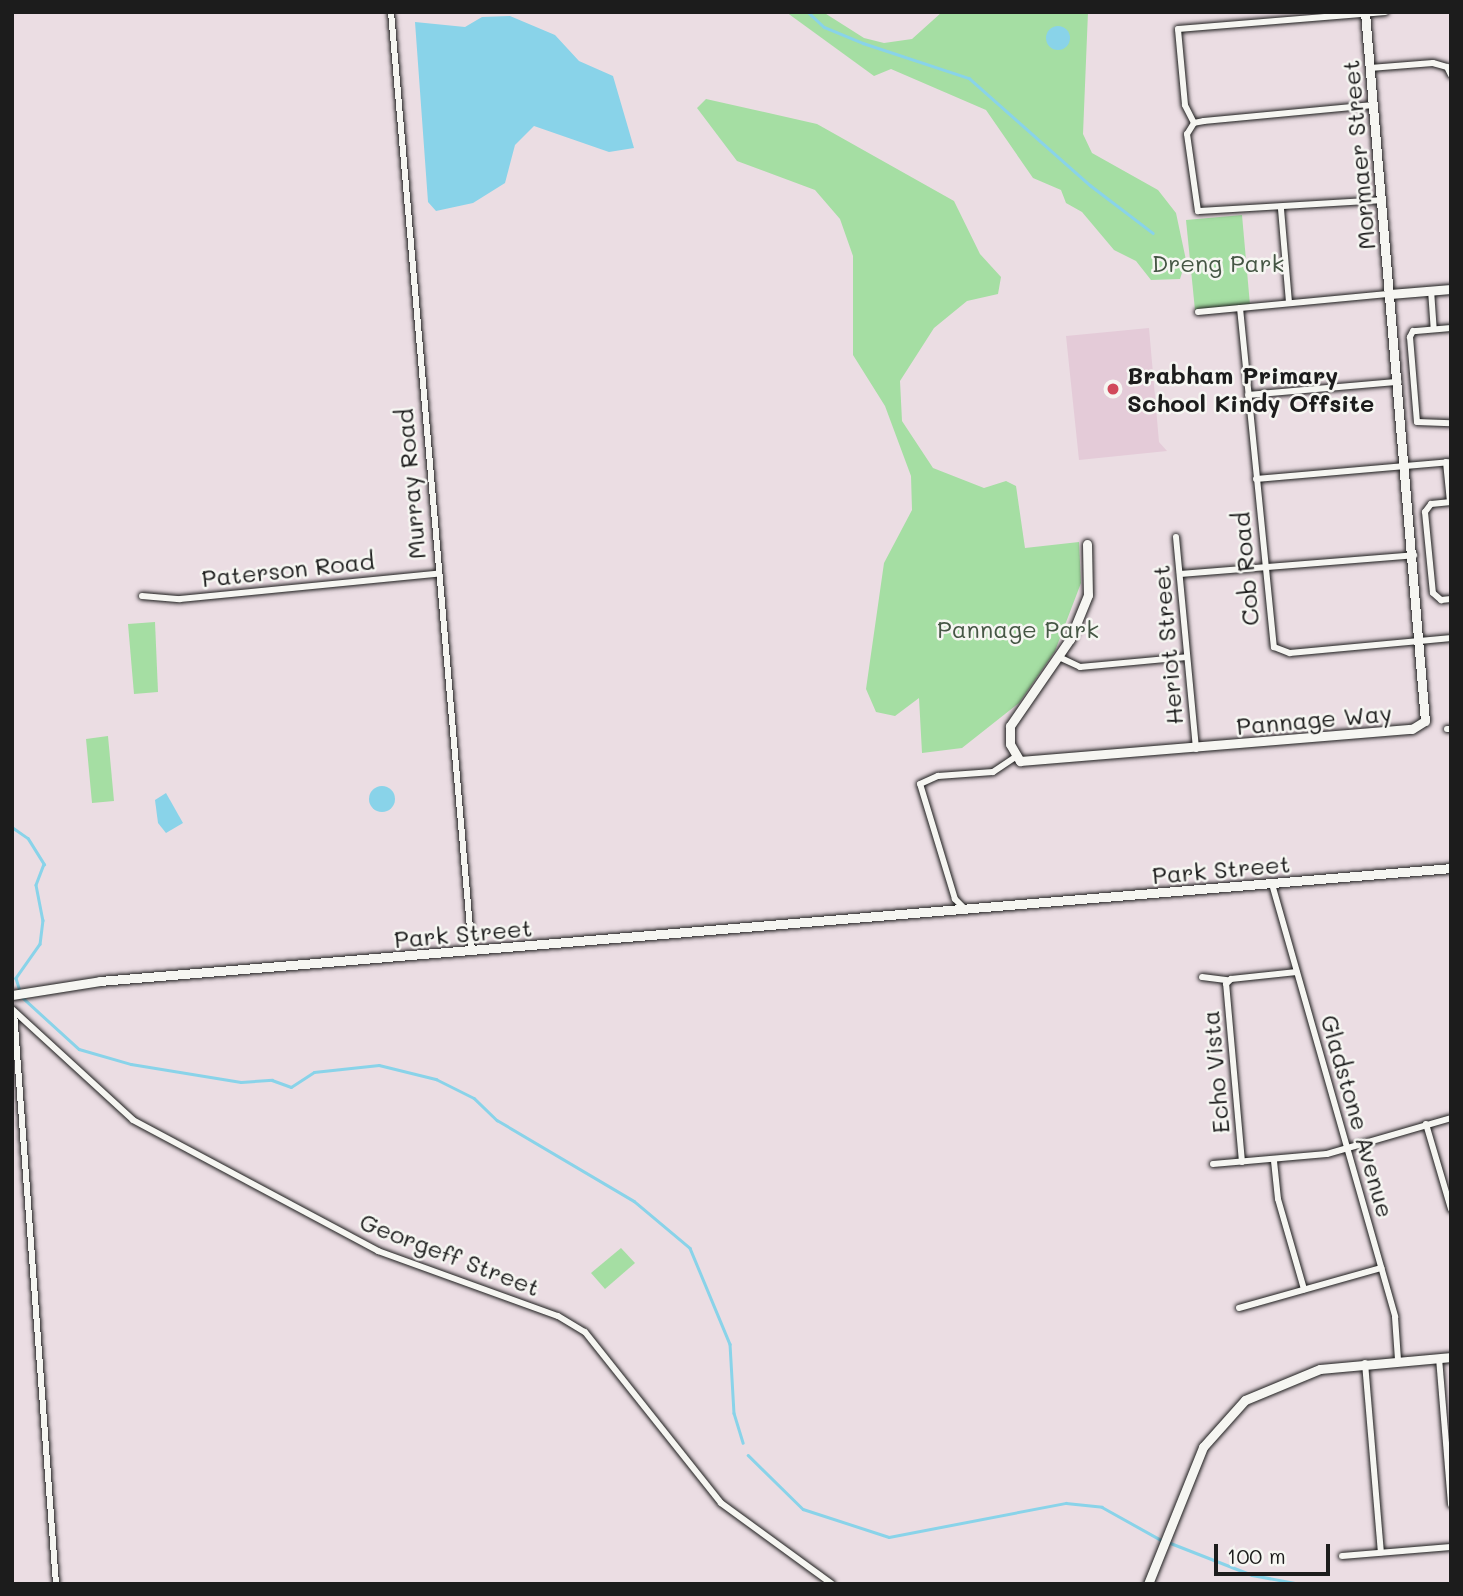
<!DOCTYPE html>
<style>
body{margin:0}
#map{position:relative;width:1463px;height:1596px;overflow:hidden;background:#ebdde3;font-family:Mali,sans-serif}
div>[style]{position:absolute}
.built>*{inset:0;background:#e4cbd8}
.green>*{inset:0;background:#a5dea3}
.water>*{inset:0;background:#89d3e9}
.round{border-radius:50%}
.stream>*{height:2.5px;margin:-1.25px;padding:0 1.25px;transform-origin:1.25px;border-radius:1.25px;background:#89d3e9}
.roads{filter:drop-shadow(0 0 2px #1c1c1c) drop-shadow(0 0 2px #1c1c1c)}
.street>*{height:6px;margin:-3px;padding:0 3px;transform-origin:3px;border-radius:3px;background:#f6f6f2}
.secondary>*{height:9px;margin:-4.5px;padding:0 4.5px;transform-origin:4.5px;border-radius:4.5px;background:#f6f6f2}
.dots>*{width:19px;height:19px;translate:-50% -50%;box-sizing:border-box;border:4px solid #f6f6f2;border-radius:50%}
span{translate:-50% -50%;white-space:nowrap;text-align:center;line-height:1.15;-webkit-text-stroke:5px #f6f6f2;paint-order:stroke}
.street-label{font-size:24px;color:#1c1c1c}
.park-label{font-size:24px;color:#455644}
.poi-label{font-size:24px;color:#1c1c1c;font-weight:700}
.left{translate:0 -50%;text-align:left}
.frame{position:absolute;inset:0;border:14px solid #1c1c1c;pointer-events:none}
.scale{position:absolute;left:1214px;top:1544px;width:116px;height:32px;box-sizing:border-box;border:4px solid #1c1c1c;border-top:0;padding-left:9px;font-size:21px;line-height:24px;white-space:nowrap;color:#1c1c1c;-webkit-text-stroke:5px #f6f6f2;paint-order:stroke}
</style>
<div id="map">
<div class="built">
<i style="clip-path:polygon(1149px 328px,1159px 442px,1167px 451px,1079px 460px,1066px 336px)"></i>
</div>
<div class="green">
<i style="clip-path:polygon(786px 12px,823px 12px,864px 38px,884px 43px,912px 39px,942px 12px,1088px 12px,1083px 134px,1092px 153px,1158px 190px,1176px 213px,1186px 260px,1180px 279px,1151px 280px,1136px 261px,1114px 250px,1082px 212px,1066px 203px,1061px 190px,1033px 178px,986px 110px,891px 69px,874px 76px)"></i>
<i style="clip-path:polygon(706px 99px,817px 124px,954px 201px,980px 254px,1001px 277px,998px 294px,967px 301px,934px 328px,900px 381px,902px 421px,933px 468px,984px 488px,1006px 481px,1016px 486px,1025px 548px,1079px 542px,1081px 583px,1055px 651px,1019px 703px,962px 748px,922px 753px,919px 698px,895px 716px,876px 712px,866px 689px,884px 563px,912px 510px,911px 476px,885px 406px,853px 355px,853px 256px,840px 219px,815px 190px,737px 161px,697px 108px)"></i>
<i style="clip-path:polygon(1242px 215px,1250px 305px,1195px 310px,1186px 220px)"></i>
<i style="clip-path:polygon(155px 622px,158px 692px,134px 694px,128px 624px)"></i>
<i style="clip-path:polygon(108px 736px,114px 801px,92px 803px,86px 739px)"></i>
<i style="clip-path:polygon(621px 1248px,635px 1263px,605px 1289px,591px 1273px)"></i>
</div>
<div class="water">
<i style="clip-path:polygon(510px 16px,555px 35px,579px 61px,613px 76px,634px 148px,609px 152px,534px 126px,515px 145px,505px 183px,473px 203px,436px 211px,428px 202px,415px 22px,465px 27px,482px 17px)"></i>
<i class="round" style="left:1046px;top:26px;width:24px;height:24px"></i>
<i class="round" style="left:369px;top:786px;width:26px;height:26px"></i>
<i style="clip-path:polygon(166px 793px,183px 823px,166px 833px,158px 823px,155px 800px)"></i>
</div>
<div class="stream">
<i style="left:808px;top:12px;width:22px;rotate:43deg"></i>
<i style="left:824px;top:27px;width:42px;rotate:22.3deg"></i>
<i style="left:863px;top:43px;width:112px;rotate:18.3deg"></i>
<i style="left:969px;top:78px;width:162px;rotate:41.5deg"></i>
<i style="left:1090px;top:185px;width:79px;rotate:37.3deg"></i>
<i style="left:12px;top:827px;width:19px;rotate:35deg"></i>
<i style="left:28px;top:838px;width:31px;rotate:58deg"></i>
<i style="left:44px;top:864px;width:22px;rotate:111deg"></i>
<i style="left:36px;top:885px;width:36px;rotate:79deg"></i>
<i style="left:43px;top:920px;width:24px;rotate:97deg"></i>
<i style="left:40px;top:944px;width:42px;rotate:125.2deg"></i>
<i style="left:16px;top:978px;width:14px;rotate:73deg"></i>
<i style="left:22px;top:997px;width:77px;rotate:42.4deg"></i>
<i style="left:79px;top:1049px;width:54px;rotate:16.1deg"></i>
<i style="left:131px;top:1064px;width:111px;rotate:9.3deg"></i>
<i style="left:241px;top:1082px;width:31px;rotate:-4deg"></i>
<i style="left:272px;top:1080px;width:20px;rotate:20deg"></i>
<i style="left:291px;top:1087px;width:27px;rotate:-33deg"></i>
<i style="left:314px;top:1072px;width:65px;rotate:-6.1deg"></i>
<i style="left:379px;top:1065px;width:59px;rotate:13.8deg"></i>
<i style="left:436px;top:1079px;width:42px;rotate:26.6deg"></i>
<i style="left:474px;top:1098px;width:32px;rotate:44deg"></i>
<i style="left:497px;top:1120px;width:159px;rotate:30.6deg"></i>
<i style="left:634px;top:1201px;width:73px;rotate:40deg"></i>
<i style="left:690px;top:1248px;width:104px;rotate:67.4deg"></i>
<i style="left:730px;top:1344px;width:69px;rotate:86.7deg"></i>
<i style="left:734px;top:1413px;width:31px;rotate:73deg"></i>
<i style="left:748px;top:1455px;width:77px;rotate:44.5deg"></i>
<i style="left:803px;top:1509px;width:90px;rotate:18deg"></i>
<i style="left:889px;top:1537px;width:180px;rotate:-10.9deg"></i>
<i style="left:1066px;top:1503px;width:36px;rotate:6deg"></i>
<i style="left:1102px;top:1507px;width:68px;rotate:29.2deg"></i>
<i style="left:1168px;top:1542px;width:90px;rotate:21.4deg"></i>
<i style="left:1252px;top:1575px;width:50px;rotate:10.4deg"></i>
</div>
<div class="roads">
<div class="street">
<i style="left:391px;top:12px;width:943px;rotate:85.07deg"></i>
<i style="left:1370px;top:68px;width:63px;rotate:-4.5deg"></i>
<i style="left:1433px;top:63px;width:15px;rotate:16deg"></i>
<i style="left:1447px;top:67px;width:9px;rotate:63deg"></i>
<i style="left:1373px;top:105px;width:170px;rotate:174.6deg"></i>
<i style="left:1204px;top:121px;width:10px;rotate:169deg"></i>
<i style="left:1194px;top:123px;width:13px;rotate:122deg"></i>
<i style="left:1187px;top:134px;width:78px;rotate:81.9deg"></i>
<i style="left:1198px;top:211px;width:183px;rotate:-3.4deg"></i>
<i style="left:1194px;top:123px;width:20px;rotate:-117deg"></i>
<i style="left:1185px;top:105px;width:76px;rotate:-95.3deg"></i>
<i style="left:1178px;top:29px;width:208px;rotate:-4.7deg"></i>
<i style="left:1281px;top:209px;width:94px;rotate:85.1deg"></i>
<i style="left:1431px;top:290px;width:39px;rotate:86deg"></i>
<i style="left:1240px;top:308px;width:341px;rotate:84.3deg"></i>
<i style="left:1274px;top:647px;width:17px;rotate:21deg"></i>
<i style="left:1290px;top:653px;width:162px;rotate:-5.3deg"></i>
<i style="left:1198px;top:312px;width:193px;rotate:-5.4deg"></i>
<i style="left:1451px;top:328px;width:38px;rotate:175deg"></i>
<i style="left:1413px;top:331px;width:7px;rotate:117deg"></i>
<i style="left:1410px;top:337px;width:85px;rotate:85.3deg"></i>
<i style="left:1417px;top:422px;width:34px;rotate:2deg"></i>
<i style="left:1248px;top:395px;width:151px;rotate:-5deg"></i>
<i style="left:1446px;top:462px;width:40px;rotate:84.3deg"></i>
<i style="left:1256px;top:479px;width:196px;rotate:-5deg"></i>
<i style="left:1451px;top:502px;width:20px;rotate:174deg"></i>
<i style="left:1431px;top:504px;width:10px;rotate:127deg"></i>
<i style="left:1425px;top:512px;width:81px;rotate:84.4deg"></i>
<i style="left:1433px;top:593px;width:11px;rotate:41deg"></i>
<i style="left:1441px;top:600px;width:10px;rotate:-6deg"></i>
<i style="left:1176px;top:537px;width:213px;rotate:84.6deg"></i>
<i style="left:1180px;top:574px;width:235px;rotate:-4.6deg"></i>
<i style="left:142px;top:596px;width:38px;rotate:5deg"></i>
<i style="left:180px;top:599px;width:258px;rotate:-5.6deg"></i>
<i style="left:1061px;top:658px;width:21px;rotate:25deg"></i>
<i style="left:1080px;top:667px;width:107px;rotate:-5.3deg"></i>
<i style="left:1447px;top:729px;width:4px"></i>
<i style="left:1272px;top:884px;width:450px;rotate:74.1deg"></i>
<i style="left:1395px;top:1317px;width:43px;rotate:86deg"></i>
<i style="left:964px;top:908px;width:13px;rotate:-135deg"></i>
<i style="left:955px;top:899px;width:120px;rotate:-106.9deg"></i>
<i style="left:920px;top:784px;width:20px;rotate:-24deg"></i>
<i style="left:938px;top:776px;width:55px;rotate:-4.2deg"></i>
<i style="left:993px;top:772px;width:27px;rotate:-34deg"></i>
<i style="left:1202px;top:977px;width:26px;rotate:7deg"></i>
<i style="left:12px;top:1009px;width:164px;rotate:42.5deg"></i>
<i style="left:133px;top:1120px;width:278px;rotate:28.1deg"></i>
<i style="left:378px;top:1251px;width:191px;rotate:19.9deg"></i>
<i style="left:558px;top:1316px;width:31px;rotate:31deg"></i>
<i style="left:585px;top:1332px;width:218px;rotate:51.5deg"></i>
<i style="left:721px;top:1503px;width:137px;rotate:36.1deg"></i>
<i style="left:14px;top:1012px;width:574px;rotate:85.8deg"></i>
<i style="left:1426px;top:1124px;width:89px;rotate:73.6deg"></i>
<i style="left:1274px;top:1161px;width:38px;rotate:84deg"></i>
<i style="left:1278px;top:1199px;width:94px;rotate:73.9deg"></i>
<i style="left:1242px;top:1162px;width:179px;rotate:-95.1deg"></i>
<i style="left:1226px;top:984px;width:7px;rotate:-45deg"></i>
<i style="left:1231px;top:979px;width:66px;rotate:-6.1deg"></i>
<i style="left:1213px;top:1164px;width:114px;rotate:-5deg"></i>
<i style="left:1327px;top:1154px;width:129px;rotate:-16.2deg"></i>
<i style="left:1239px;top:1308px;width:148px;rotate:-15.7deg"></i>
<i style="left:1439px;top:1358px;width:147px;rotate:85.3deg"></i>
<i style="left:1365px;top:1363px;width:190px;rotate:85.2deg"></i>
<i style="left:1342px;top:1556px;width:109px;rotate:-4.7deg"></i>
</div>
<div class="secondary">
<i style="left:1390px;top:294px;width:61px;rotate:-4.7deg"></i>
<i style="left:1087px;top:544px;width:51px;rotate:88.9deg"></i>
<i style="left:1088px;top:595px;width:48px;rotate:112.2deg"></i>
<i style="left:1070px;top:639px;width:106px;rotate:124.6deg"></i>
<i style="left:1010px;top:726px;width:18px;rotate:90deg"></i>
<i style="left:1010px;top:744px;width:20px;rotate:60deg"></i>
<i style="left:1020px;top:761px;width:393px;rotate:-4.7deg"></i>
<i style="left:1412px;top:729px;width:15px;rotate:-32deg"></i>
<i style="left:1425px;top:721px;width:712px;rotate:-94.84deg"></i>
<i style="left:12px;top:995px;width:89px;rotate:-9deg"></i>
<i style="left:100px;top:981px;width:1356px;rotate:-4.78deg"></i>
<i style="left:1148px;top:1584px;width:148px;rotate:-68.1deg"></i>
<i style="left:1203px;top:1447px;width:63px;rotate:-48.2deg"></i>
<i style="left:1245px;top:1400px;width:81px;rotate:-22.5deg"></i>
<i style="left:1320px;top:1369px;width:132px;rotate:-5.2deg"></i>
</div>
</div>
<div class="dots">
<i style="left:1113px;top:389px;background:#d1495b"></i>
</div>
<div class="street-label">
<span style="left:1358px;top:155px;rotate:-95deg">Mormaer Street</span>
<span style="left:410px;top:484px;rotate:-95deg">Murray Road</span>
<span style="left:288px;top:569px;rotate:-6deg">Paterson Road</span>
<span style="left:1245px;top:569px;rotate:-95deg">Cob Road</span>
<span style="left:1167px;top:645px;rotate:-95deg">Heriot Street</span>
<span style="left:1314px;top:719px;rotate:-5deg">Pannage Way</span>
<span style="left:1221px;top:869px;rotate:-5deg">Park Street</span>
<span style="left:463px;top:933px;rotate:-5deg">Park Street</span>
<span style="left:1215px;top:1072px;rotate:-95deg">Echo Vista</span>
<span style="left:1358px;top:1116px;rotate:74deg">Gladstone Avenue</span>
<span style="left:450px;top:1254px;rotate:21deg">Georgeff Street</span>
</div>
<div class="park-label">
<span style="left:1218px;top:263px">Dreng Park</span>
<span style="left:1018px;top:629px">Pannage Park</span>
</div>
<div class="poi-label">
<span class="left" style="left:1127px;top:389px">Brabham Primary<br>School Kindy Offsite</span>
</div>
<div class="frame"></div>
<div class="scale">100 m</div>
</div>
